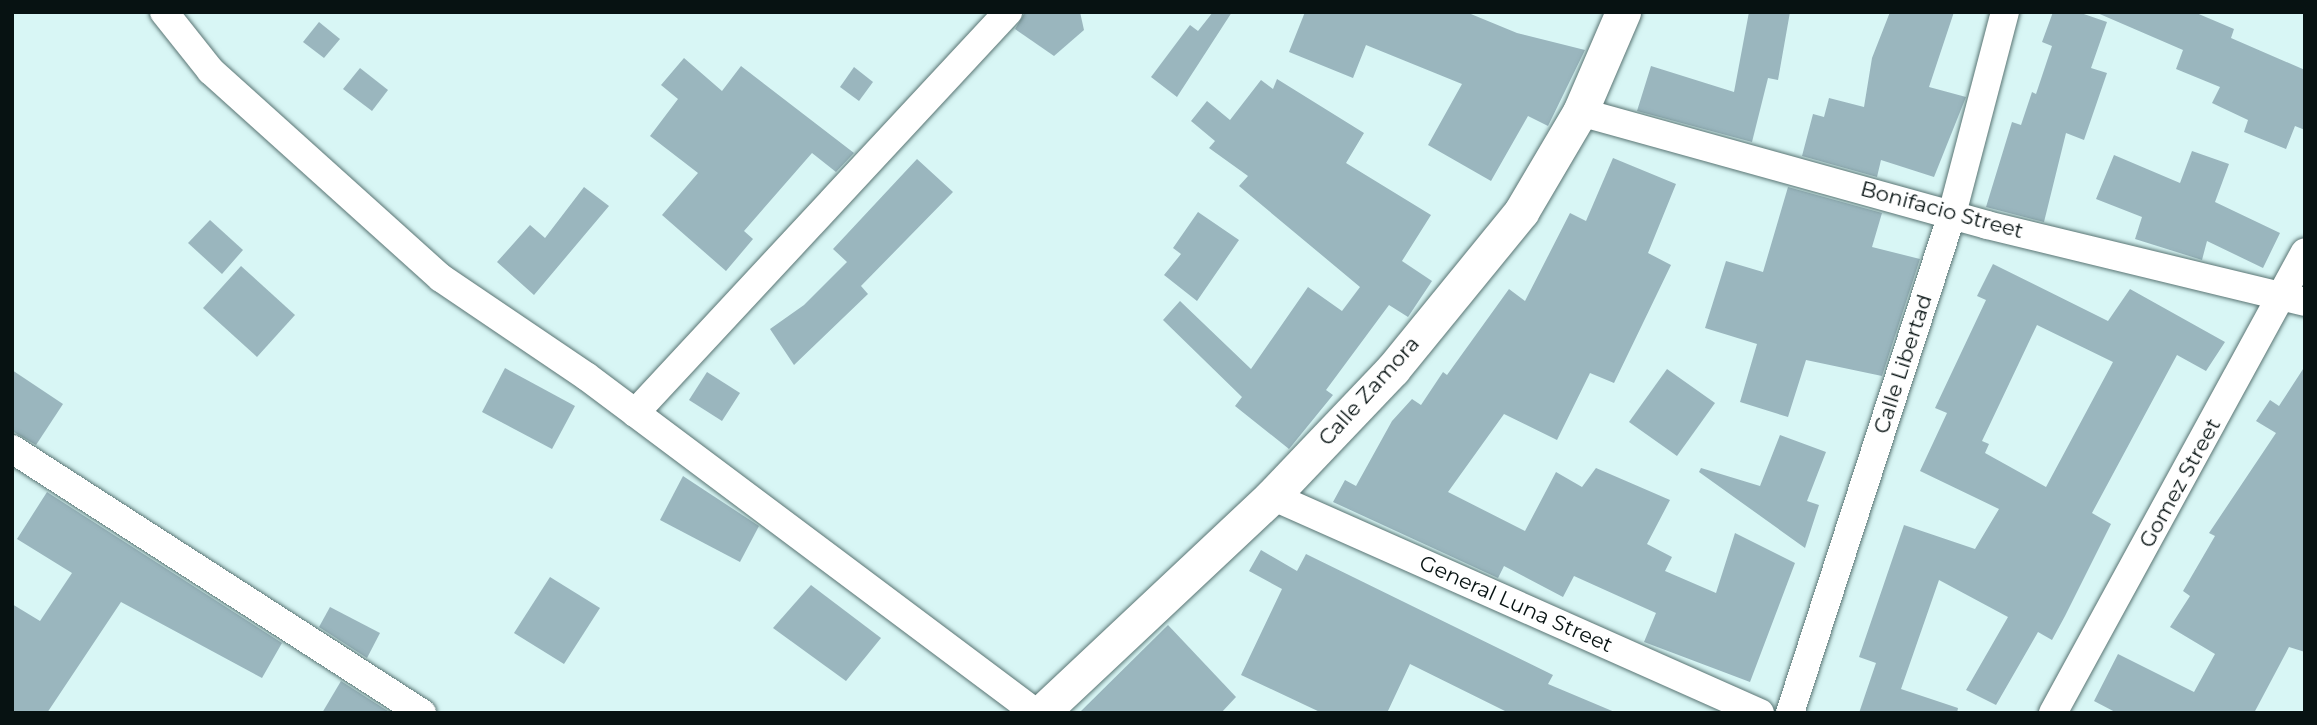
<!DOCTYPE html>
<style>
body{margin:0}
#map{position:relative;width:2317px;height:725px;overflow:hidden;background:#d8f6f5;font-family:Montserrat,sans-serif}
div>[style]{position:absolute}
.building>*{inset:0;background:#9ab6be}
.roads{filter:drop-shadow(0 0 2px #597473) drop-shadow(0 0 2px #597473)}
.minor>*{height:28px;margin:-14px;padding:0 14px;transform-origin:14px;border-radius:14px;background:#fff}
.tertiary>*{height:35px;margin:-17.5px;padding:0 17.5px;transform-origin:17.5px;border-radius:17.5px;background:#fff}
span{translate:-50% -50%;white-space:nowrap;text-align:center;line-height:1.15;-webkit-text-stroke:5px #fff;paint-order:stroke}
.street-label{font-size:21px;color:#071212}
.frame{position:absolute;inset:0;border:14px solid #071212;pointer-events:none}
</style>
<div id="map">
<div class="building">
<i style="clip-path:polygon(1080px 12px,1084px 30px,1054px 56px,1015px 29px,1024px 14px)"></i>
<i style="clip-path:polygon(1213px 12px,1232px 12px,1177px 97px,1151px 77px,1190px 25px,1198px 31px)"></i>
<i style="clip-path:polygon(1305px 12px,1466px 12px,1517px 33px,1585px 50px,1548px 126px,1528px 116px,1491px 181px,1428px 145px,1462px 84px,1366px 45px,1353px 78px,1289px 52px)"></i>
<i style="clip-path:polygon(1749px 12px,1790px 12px,1778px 80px,1768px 78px,1752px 142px,1637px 111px,1651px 66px,1734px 92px)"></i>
<i style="clip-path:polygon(1890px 12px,1954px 12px,1929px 87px,1966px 97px,1934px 177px,1881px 160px,1877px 177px,1802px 156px,1813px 114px,1824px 117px,1829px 98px,1864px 107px,1872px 58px)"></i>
<i style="clip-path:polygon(2053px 12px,2078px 12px,2107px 22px,2091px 68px,2107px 73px,2084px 140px,2066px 133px,2044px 222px,1986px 207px,2012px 122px,2021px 125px,2032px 92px,2036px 94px,2052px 46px,2042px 42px)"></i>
<i style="clip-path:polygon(2095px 12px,2194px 12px,2234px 29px,2231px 38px,2305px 70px,2305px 130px,2295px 126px,2286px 149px,2244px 132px,2248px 120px,2212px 103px,2220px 87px,2176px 69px,2183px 50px)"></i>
<i style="clip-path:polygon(319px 22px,340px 39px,324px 58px,303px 42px)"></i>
<i style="clip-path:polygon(684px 58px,722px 91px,741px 66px,854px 153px,836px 172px,812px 153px,744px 231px,753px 239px,726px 271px,662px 215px,698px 173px,650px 136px,678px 99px,661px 85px)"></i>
<i style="clip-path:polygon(854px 67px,873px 82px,859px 101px,840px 87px)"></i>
<i style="clip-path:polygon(360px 68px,388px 90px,372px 111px,343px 89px)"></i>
<i style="clip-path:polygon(1277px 79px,1364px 133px,1346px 163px,1431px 215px,1402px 261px,1432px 281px,1408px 317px,1389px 305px,1326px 390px,1333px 395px,1289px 449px,1235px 406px,1242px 397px,1163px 320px,1180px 301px,1251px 369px,1308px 287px,1342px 311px,1360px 287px,1239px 186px,1248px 176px,1209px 148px,1215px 141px,1191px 121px,1207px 101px,1230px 120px,1261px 80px,1273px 89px)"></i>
<i style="clip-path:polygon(2192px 151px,2229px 164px,2215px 202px,2280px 233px,2263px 268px,2207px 241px,2202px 260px,2135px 239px,2142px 217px,2096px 199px,2114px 155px,2180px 183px)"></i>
<i style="clip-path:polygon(1613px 158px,1676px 184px,1648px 253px,1671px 265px,1614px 383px,1590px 373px,1557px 440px,1504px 414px,1448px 492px,1525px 531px,1556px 472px,1582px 487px,1596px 468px,1670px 500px,1647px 544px,1672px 557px,1665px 571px,1716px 593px,1735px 533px,1795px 563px,1750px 682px,1644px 642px,1656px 613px,1574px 576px,1563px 597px,1504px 566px,1498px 578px,1333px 502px,1345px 480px,1356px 486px,1392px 421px,1412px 399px,1421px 405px,1443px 372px,1447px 375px,1509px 289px,1525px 301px,1570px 213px,1586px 221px)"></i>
<i style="clip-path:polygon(917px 159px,953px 192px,861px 286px,868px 294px,794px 365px,770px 329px,804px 305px,847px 262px,833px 249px)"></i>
<i style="clip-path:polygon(584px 187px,609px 206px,534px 295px,497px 262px,530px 225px,545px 238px)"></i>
<i style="clip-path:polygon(1788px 187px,1882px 213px,1872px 247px,1920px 259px,1882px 376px,1806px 360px,1788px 417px,1740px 402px,1757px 344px,1705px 328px,1726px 261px,1763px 272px)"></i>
<i style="clip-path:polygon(1198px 212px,1239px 240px,1197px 301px,1164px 275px,1181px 254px,1173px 248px)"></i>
<i style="clip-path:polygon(210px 220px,243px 250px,222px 274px,188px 243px)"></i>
<i style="clip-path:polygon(evenodd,1993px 264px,2108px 321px,2130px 289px,2225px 342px,2206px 371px,2177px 355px,2092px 513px,2111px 524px,2065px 616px,2052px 640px,2038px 632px,1996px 705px,1966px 690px,2008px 617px,1939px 580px,1901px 689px,1958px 708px,1957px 713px,1859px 713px,1876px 663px,1859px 657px,1904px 525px,1975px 549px,1999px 509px,1920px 471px,1947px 413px,1935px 408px,1986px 300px,1977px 296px,1993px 264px,2037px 325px,2113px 362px,2046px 487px,1985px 453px,1989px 444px,1982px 441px,2037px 325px)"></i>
<i style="clip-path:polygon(241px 266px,295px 315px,257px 357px,203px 308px)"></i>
<i style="clip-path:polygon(2305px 366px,2305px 652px,2289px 647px,2254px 713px,2117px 713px,2094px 701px,2118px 654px,2194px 692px,2215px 654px,2170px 627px,2190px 596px,2183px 591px,2215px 536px,2209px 533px,2276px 433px,2256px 421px,2270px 400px,2279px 406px)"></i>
<i style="clip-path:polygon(505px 368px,575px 406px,552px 449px,482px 412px)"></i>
<i style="clip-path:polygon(1667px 369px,1715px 403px,1677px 456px,1629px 422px)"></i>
<i style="clip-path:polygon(12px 370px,63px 404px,36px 445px,12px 431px)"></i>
<i style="clip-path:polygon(707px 372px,740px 393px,722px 421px,689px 400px)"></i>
<i style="clip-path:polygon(1780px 435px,1826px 452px,1807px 501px,1819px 505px,1805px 548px,1699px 472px,1701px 468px,1760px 486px)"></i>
<i style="clip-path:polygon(683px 476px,759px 526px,740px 562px,660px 520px)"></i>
<i style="clip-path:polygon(47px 492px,282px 643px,262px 678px,121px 602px,47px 713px,12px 713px,12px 604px,40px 621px,72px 573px,17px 539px)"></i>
<i style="clip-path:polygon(1261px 550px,1297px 571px,1306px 554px,1553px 675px,1548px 684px,1617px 713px,1509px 713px,1410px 664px,1387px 713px,1322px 713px,1241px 675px,1282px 589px,1249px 571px)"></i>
<i style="clip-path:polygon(550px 577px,600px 608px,564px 664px,514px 633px)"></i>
<i style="clip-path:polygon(811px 585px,881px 638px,846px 681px,773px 628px)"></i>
<i style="clip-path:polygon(330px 607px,380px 633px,367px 658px,319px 627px)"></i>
<i style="clip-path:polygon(1168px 625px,1236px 697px,1221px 713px,1079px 713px)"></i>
<i style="clip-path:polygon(341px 681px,391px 713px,322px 713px)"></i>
</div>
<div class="roads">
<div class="minor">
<i style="left:164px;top:12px;width:75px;rotate:51.5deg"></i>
<i style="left:211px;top:71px;width:309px;rotate:42deg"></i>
<i style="left:441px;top:278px;width:175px;rotate:34.1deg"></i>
<i style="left:586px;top:376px;width:562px;rotate:36.83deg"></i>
<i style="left:1580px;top:112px;width:422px;rotate:15.5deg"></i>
<i style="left:1987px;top:225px;width:327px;rotate:13.6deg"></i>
<i style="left:635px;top:413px;width:548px;rotate:-47.07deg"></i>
<i style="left:12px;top:449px;width:488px;rotate:32.8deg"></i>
<i style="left:1272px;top:496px;width:534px;rotate:23.97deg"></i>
<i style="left:1790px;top:713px;width:525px;rotate:-72.01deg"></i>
<i style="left:1952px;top:214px;width:209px;rotate:-75.3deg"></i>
<i style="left:2053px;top:713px;width:525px;rotate:-61.34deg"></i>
</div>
<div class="tertiary">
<i style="left:1041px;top:713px;width:317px;rotate:-43.2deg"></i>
<i style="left:1272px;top:496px;width:175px;rotate:-46.4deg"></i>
<i style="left:1393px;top:369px;width:203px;rotate:-50.8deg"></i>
<i style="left:1521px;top:212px;width:116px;rotate:-59.5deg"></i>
<i style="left:1580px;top:112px;width:109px;rotate:-66.7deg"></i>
</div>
</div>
<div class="street-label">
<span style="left:1942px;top:210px;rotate:15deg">Bonifacio Street</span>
<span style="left:1903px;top:364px;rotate:-72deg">Calle Libertad</span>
<span style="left:1369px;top:391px;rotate:-48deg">Calle Zamora</span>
<span style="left:2180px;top:483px;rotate:-61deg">Gomez Street</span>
<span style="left:1516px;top:604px;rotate:24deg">General Luna Street</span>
</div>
<div class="frame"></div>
</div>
